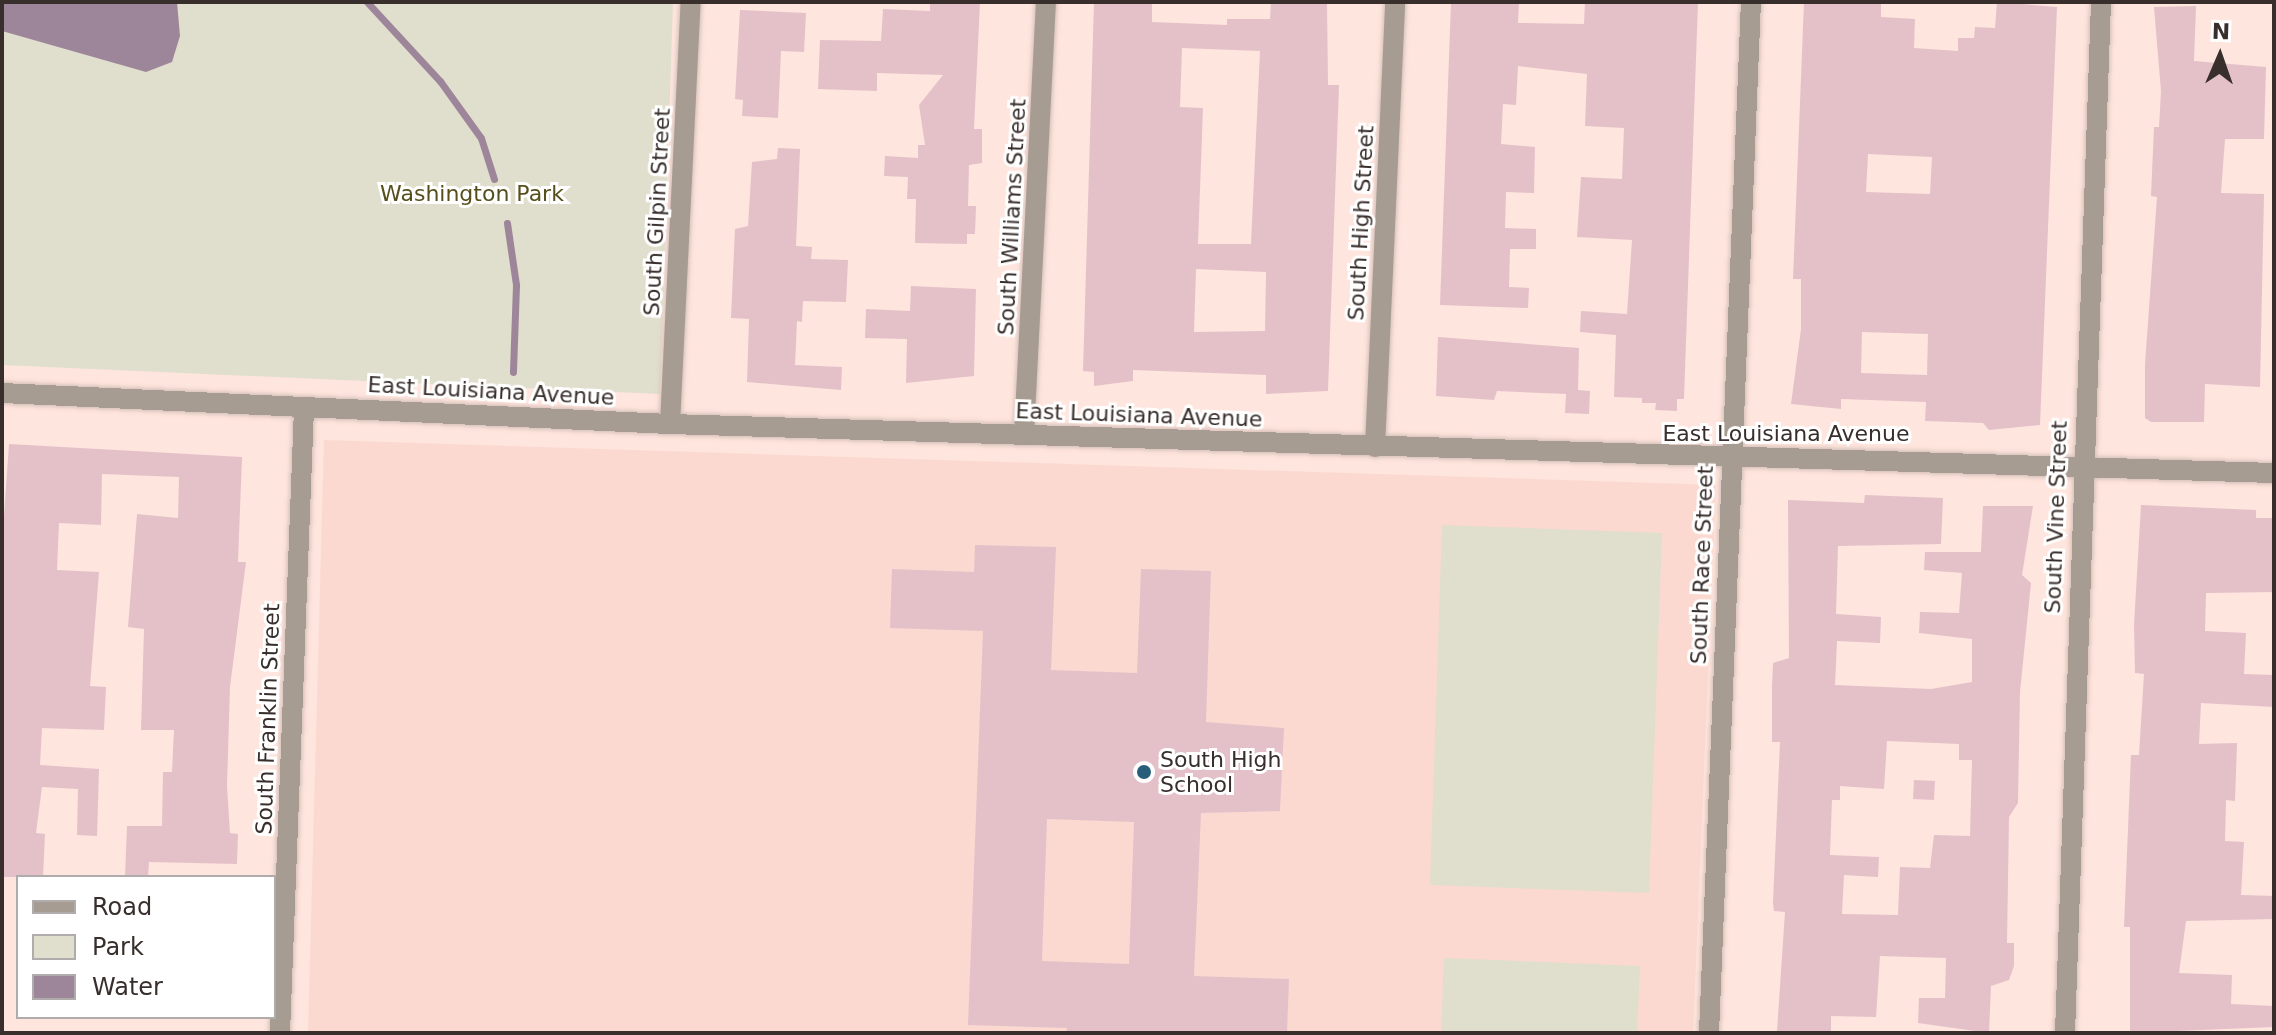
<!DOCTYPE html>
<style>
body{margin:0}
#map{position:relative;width:2276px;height:1035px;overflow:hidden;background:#fee5dd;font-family:"DejaVu Sans",sans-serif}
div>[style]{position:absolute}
.built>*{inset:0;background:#fbd9d0}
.green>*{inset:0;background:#e0decc}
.water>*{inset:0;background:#9e869a}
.stream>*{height:7px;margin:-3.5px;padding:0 3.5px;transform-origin:3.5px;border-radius:3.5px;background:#9e869a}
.building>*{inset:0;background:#e4c1c9}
.roads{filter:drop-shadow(0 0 2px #d6c1ba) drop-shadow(0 0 2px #d6c1ba)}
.minor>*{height:20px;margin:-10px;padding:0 10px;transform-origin:10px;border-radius:10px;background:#a69c92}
.dots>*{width:22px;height:22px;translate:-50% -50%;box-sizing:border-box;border:4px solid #fff;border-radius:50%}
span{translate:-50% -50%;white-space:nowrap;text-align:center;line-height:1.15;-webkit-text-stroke:6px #fff;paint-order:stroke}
.park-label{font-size:22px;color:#564f1c}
.street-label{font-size:22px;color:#382f2c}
.poi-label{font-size:22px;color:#382f2c}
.left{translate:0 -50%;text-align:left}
.frame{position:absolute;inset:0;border:4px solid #382f2c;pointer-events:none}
.legend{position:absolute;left:16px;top:875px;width:260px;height:144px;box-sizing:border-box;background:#fff;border:2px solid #afacab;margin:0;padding:10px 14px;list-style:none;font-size:24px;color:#382f2c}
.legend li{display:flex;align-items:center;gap:16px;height:40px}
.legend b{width:40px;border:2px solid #afacab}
.north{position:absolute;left:2180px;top:16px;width:80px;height:80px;-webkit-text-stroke:6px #fff;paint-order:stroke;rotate:2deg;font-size:22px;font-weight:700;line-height:32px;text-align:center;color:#382f2c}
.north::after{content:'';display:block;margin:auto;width:28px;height:36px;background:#382f2c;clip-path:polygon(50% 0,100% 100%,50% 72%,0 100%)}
</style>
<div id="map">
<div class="built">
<i style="clip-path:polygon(324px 440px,1716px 485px,1693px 1033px,308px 1033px)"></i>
</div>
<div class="green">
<i style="clip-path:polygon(2px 2px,673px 2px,660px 394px,2px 365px)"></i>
<i style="clip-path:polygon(1442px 525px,1662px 533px,1649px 893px,1430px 885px)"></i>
<i style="clip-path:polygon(1444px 958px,1640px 966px,1637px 1033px,1441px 1033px)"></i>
</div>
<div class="water">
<i style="clip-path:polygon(2px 2px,177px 2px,180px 36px,172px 62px,146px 72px,2px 31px)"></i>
</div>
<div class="stream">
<i style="left:367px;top:2px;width:108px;rotate:47.3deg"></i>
<i style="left:440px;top:81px;width:70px;rotate:54.3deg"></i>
<i style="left:481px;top:138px;width:43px;rotate:72.4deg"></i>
<i style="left:507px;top:223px;width:63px;rotate:81.7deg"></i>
<i style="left:516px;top:285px;width:87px;rotate:92deg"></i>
</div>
<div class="building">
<i style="clip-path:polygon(930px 2px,980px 2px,974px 129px,982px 129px,982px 163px,969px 165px,968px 206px,976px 206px,975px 234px,967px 234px,967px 244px,915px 243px,916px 199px,907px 199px,908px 177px,884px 176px,885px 156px,918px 158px,918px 145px,925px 145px,919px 105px,943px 75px,877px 73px,877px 91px,818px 89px,820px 40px,881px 41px,883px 9px,930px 11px)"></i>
<i style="clip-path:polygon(evenodd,1094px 2px,1152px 2px,1152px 22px,1227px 25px,1227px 19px,1270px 19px,1271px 2px,1327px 2px,1328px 85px,1339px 85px,1328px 391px,1266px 394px,1266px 375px,1133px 370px,1133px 381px,1094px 386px,1094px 372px,1083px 371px,1094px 2px,1182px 48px,1260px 51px,1251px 244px,1198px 244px,1203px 108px,1180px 107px,1182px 48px,1094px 2px,1196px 269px,1266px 272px,1265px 331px,1194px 332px,1196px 269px)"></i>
<i style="clip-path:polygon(1451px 2px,1519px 2px,1518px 23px,1584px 24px,1585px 2px,1698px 2px,1684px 399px,1677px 399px,1677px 411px,1655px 410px,1656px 403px,1642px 403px,1642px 398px,1614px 397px,1616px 335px,1580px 332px,1581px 311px,1627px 314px,1632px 240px,1577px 237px,1581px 177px,1622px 179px,1624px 128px,1585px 126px,1587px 74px,1518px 66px,1516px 105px,1503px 104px,1501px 144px,1535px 147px,1534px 193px,1506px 192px,1505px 228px,1536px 229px,1536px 249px,1510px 249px,1509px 287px,1529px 288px,1528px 308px,1440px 305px)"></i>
<i style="clip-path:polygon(evenodd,1804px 2px,1881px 2px,1881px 17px,1915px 19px,1914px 48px,1958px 51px,1958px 38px,1974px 38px,1975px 27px,1995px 28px,1997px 2px,2057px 7px,2040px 425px,1989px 430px,1983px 423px,1925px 421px,1926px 402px,1841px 399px,1841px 409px,1791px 404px,1801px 329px,1801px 279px,1793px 279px,1804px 2px,1868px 154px,1932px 157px,1930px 194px,1866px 192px,1868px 154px,1804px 2px,1862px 332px,1928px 334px,1927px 375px,1861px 373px,1862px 332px)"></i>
<i style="clip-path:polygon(2196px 6px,2194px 61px,2266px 67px,2264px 139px,2225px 139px,2221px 193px,2264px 194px,2260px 387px,2205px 384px,2204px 422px,2151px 422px,2145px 418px,2145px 364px,2157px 197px,2151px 196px,2154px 127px,2159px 127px,2161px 91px,2154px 7px)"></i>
<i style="clip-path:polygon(740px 10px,806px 13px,804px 52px,781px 51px,778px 118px,742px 116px,743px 100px,735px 99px)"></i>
<i style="clip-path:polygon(778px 148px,800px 149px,796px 246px,812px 247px,811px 259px,848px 260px,846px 302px,803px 301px,802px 322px,797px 321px,795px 365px,842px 367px,841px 390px,747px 382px,749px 319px,731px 318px,735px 229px,748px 226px,752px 162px,777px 159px)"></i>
<i style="clip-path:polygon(911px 286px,976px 289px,974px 376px,906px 383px,907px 339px,865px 338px,866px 309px,910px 311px)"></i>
<i style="clip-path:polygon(1438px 337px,1579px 348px,1578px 390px,1590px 391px,1589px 414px,1565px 413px,1566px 394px,1497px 391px,1494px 400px,1436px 396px)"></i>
<i style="clip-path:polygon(9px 444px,242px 457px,238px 562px,246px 562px,230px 687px,227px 786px,230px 833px,238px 834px,237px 864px,149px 862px,148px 877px,125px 877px,127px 826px,162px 826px,163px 772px,172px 772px,174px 730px,141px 730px,144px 629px,128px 627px,137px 514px,178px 518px,179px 477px,102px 474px,101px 525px,59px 523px,57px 570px,99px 572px,90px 686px,106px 687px,104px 730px,42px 728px,40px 765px,99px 769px,97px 836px,77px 835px,78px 789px,42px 787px,36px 833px,45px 834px,43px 877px,2px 877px,2px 546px)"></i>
<i style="clip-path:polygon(evenodd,1865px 495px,1943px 498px,1941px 544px,1838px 546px,1836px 614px,1881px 617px,1880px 643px,1837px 641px,1835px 685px,1931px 689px,1972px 682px,1972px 639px,1919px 633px,1920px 612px,1959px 613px,1962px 573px,1924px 570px,1925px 552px,1981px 552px,1983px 506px,2033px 506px,2022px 575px,2031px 583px,2020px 692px,2018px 803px,2009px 817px,2007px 943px,2014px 943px,2014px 966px,2009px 980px,1991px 986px,1989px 1033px,1918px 1023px,1919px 998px,1945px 998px,1946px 958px,1880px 956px,1876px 1017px,1831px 1016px,1831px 1033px,1777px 1031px,1785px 912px,1774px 911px,1773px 903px,1780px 742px,1772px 742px,1772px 687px,1773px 663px,1789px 658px,1788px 500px,1864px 503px,1865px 495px,1887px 741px,1959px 744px,1959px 760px,1972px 760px,1970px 836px,1934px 835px,1930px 868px,1900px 867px,1898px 915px,1842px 914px,1844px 875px,1878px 877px,1879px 857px,1830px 855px,1832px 800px,1840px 800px,1840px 786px,1884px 789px,1887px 741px)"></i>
<i style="clip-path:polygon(2141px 505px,2256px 510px,2256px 518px,2274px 518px,2274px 592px,2206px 593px,2205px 631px,2246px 633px,2244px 674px,2274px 675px,2274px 707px,2201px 703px,2199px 744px,2237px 743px,2235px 801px,2226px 800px,2225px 841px,2244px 842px,2241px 895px,2274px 896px,2274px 919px,2186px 921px,2179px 973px,2232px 975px,2231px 1004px,2274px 1006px,2274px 1027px,2130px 1033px,2130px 927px,2124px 927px,2131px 755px,2139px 755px,2144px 674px,2135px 673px,2134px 625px)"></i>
<i style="clip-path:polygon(evenodd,975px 545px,1056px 547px,1051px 670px,1137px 673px,1141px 569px,1211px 571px,1206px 722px,1284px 728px,1280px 811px,1201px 813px,1194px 976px,1289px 979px,1287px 1033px,1066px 1033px,1067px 1028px,968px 1025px,983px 631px,890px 628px,892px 569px,974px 572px,975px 545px,1047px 819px,1134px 822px,1129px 964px,1042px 961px,1047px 819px)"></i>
<i style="clip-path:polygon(1914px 780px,1935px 781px,1934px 800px,1913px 799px)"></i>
</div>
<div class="roads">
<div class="minor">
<i style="left:2px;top:393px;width:669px;rotate:2.66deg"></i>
<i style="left:670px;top:424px;width:1605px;rotate:1.75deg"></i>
<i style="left:670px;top:424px;width:423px;rotate:-87.2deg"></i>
<i style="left:1024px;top:435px;width:434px;rotate:-87.1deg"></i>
<i style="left:1375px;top:447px;width:445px;rotate:-87.4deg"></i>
<i style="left:280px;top:1033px;width:626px;rotate:-87.8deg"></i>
<i style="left:1709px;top:1033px;width:1032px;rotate:-87.67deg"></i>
<i style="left:2065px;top:1033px;width:1032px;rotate:-88deg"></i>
</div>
</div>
<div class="dots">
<i style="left:1144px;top:772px;background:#285e79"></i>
</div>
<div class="park-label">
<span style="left:472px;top:194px">Washington Park</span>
</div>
<div class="street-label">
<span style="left:657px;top:212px;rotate:-87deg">South Gilpin Street</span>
<span style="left:1012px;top:217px;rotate:-87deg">South Williams Street</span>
<span style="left:1361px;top:223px;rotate:-87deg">South High Street</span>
<span style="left:491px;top:391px;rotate:3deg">East Louisiana Avenue</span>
<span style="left:1139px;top:415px;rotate:2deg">East Louisiana Avenue</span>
<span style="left:1786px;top:434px">East Louisiana Avenue</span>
<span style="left:2056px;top:517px;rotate:-88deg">South Vine Street</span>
<span style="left:1702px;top:565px;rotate:-88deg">South Race Street</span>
<span style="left:268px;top:719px;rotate:-88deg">South Franklin Street</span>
</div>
<div class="poi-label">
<span class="left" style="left:1160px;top:772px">South High<br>School</span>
</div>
<div class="frame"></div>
<ul class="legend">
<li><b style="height:10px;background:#a69c92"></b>Road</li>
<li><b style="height:22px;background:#e0decc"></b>Park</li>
<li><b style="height:22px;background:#9e869a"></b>Water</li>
</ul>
<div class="north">N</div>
</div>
